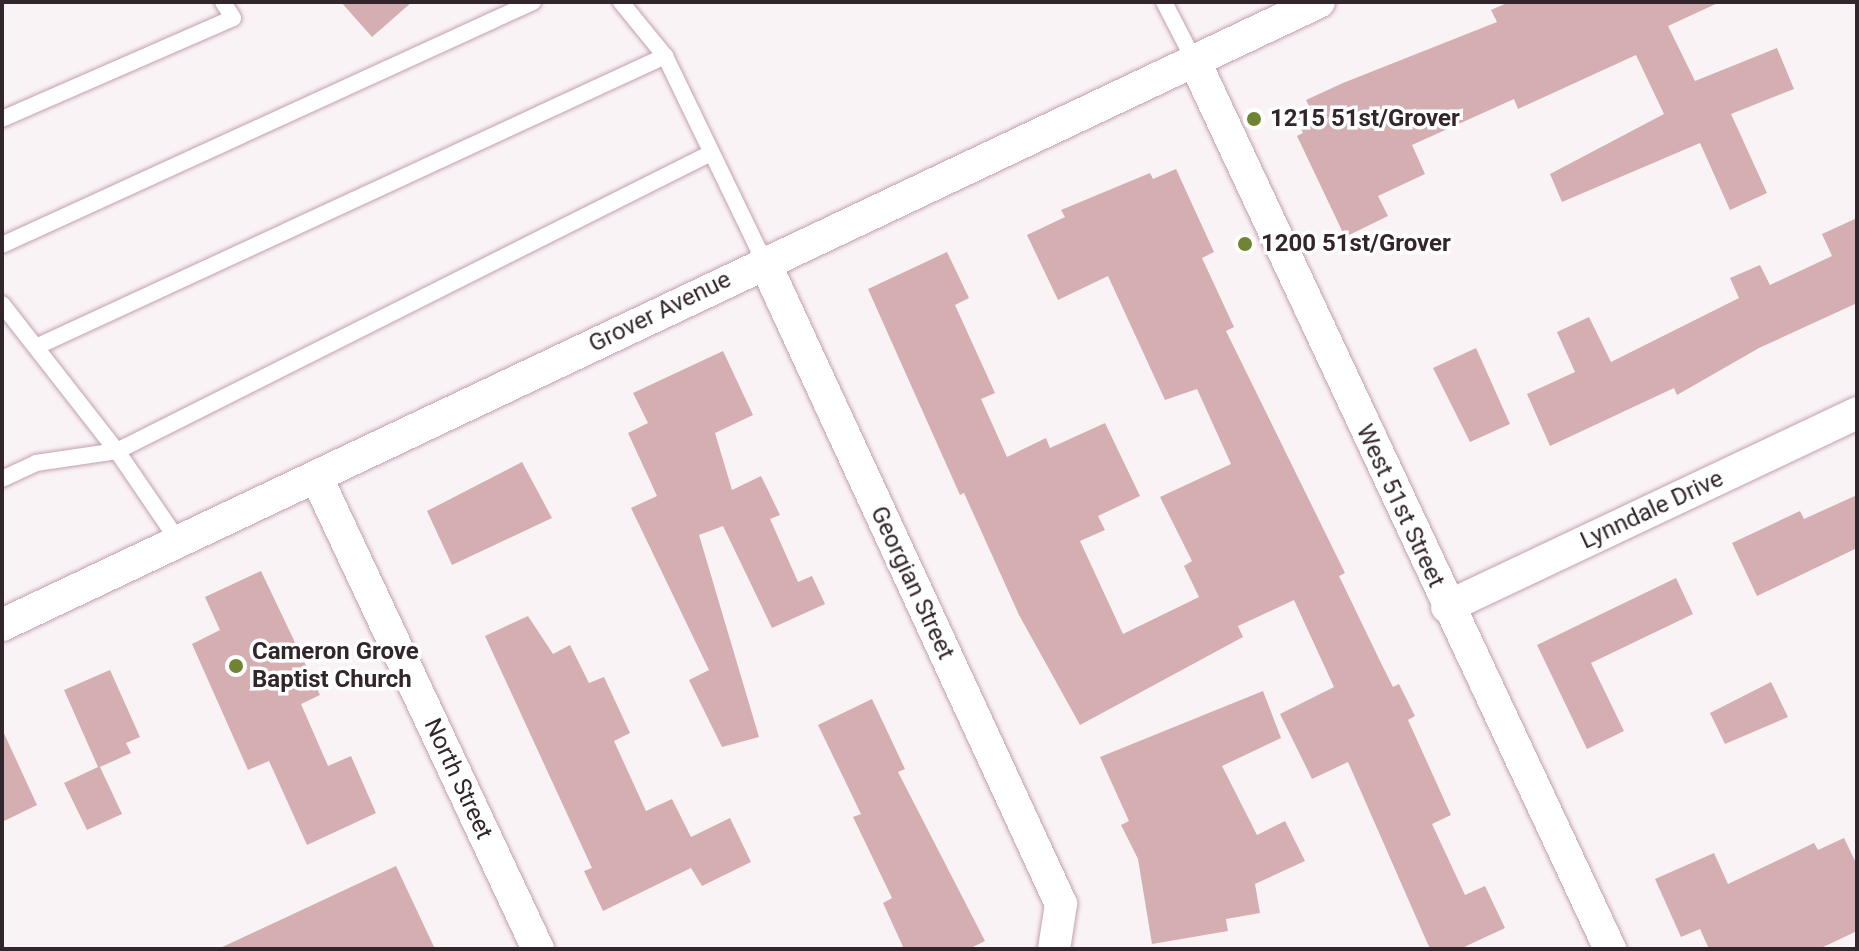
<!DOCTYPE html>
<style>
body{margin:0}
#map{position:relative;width:1859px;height:951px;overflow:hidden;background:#faf3f6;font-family:Roboto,sans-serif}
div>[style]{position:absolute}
.building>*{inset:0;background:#d4aeb0}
.roads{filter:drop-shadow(0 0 2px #c2a0b0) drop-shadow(0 0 2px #c2a0b0)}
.lane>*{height:16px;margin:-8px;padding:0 8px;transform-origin:8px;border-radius:8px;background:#fff}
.street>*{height:32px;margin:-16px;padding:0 16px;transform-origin:16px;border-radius:16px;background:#fff}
.dots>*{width:22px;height:22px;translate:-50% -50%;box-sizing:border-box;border:4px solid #fff;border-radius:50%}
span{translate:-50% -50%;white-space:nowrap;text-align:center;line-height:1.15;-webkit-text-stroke:7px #fff;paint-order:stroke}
.poi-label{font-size:24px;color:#32252b;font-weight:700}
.left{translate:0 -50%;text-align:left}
.street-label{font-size:24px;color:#32252b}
.frame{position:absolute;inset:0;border:4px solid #32252b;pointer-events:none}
</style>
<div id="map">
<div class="building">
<i style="clip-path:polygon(341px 2px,412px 2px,372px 37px)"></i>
<i style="clip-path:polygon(1509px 2px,1720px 2px,1668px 26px,1695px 81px,1777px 48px,1794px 89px,1731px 114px,1767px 193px,1730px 210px,1700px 143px,1562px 202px,1550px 174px,1664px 114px,1636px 55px,1518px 109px,1514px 99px,1412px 145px,1425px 174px,1378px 196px,1388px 216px,1345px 237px,1297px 136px,1303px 133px,1294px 113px,1309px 106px,1306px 100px,1343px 83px,1497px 22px,1491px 10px)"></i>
<i style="clip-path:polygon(1176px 169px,1214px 252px,1202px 258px,1234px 327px,1226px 331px,1345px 573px,1339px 576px,1381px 663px,1393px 687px,1399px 684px,1415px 716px,1408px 720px,1451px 815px,1432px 824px,1465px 895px,1485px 886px,1505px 928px,1460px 949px,1430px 949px,1348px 762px,1312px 779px,1280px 714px,1334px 687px,1294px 600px,1238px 626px,1243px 637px,1080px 725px,1019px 615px,964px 493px,960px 495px,868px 289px,947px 252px,969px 298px,955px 305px,995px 393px,981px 399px,1007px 457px,1046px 438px,1050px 448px,1105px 423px,1140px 496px,1098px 516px,1105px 530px,1080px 541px,1123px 634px,1199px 597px,1184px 566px,1192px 561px,1160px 497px,1231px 464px,1197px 389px,1165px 400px,1108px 276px,1058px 300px,1027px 235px,1065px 217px,1061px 210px,1150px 173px,1153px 179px)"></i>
<i style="clip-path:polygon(1857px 218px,1857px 309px,1855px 304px,1759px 348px,1677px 395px,1674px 388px,1550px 446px,1527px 394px,1575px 372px,1557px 332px,1589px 317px,1611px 362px,1739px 298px,1730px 278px,1760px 265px,1770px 285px,1832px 256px,1822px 234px)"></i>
<i style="clip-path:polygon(1476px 348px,1510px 424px,1470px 442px,1433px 368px)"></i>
<i style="clip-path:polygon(723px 351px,753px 415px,715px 433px,732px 490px,761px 476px,780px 515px,770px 519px,798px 582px,812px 576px,825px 604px,772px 628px,723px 526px,699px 535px,759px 737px,722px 747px,689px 680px,709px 670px,631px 508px,657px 496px,628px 433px,648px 423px,633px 393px)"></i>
<i style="clip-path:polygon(522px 462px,552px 518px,452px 565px,427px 511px)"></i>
<i style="clip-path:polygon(1857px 495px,1857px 548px,1757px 596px,1732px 543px,1800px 511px,1804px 519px)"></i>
<i style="clip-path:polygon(261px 571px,320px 695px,301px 704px,328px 766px,351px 756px,376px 813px,307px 845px,269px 761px,248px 770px,192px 644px,220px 630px,205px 597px)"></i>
<i style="clip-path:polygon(1676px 578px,1693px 614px,1591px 663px,1624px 731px,1587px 749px,1537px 645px)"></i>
<i style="clip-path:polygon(528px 616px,553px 654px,570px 645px,589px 683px,604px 677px,630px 733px,614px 741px,646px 811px,672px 799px,691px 837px,730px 818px,751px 862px,702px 886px,691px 868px,603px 911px,584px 871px,592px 868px,485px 636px)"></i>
<i style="clip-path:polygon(110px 670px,140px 737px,126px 743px,131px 753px,100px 767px,122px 814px,87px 830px,64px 783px,98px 767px,64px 690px)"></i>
<i style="clip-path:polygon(1771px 682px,1788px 717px,1725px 744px,1710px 713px)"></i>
<i style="clip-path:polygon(1263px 691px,1281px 738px,1222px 766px,1257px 835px,1285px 821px,1305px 861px,1255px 884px,1260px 913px,1226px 919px,1228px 931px,1152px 944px,1138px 859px,1121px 825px,1129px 821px,1100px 757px)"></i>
<i style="clip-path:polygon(872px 699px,905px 769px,898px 772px,985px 941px,969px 949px,904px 949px,883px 903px,892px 898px,853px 817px,861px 814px,818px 725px)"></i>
<i style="clip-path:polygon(2px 729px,37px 805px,2px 822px)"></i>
<i style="clip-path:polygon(1844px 838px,1857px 865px,1857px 931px,1819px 949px,1709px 949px,1700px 929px,1681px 937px,1655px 879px,1714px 853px,1728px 884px,1814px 843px,1818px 850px)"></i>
<i style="clip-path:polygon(396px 866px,435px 949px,218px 949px)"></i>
</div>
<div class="roads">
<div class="lane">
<i style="left:621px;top:2px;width:70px;rotate:50.8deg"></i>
<i style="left:665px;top:56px;width:228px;rotate:64.2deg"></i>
<i style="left:1164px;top:2px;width:65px;rotate:62.7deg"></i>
<i style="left:2px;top:119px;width:252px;rotate:-23.6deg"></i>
<i style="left:233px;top:18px;width:19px;rotate:-122deg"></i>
<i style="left:2px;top:245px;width:584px;rotate:-24.59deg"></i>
<i style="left:2px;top:304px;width:187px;rotate:52deg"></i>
<i style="left:117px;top:451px;width:110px;rotate:55.7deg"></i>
<i style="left:38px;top:346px;width:691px;rotate:-24.82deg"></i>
<i style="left:2px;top:479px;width:38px;rotate:-25deg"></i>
<i style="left:36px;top:463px;width:82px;rotate:-8.4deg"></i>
<i style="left:117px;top:451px;width:665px;rotate:-26.64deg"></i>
</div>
<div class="street">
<i style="left:1194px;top:60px;width:982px;rotate:64.92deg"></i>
<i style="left:764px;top:261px;width:708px;rotate:65.21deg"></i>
<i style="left:1061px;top:904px;width:46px;rotate:98.8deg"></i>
<i style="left:317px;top:478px;width:520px;rotate:64.86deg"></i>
<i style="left:1447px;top:607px;width:454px;rotate:-25.3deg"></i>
<i style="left:2px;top:625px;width:1457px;rotate:-25.32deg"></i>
</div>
</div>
<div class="dots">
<i style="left:1254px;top:119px;background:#718434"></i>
<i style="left:1245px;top:244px;background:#718434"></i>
<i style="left:236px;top:666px;background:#718434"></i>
</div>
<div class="poi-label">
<span class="left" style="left:1270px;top:119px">1215 51st/Grover</span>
<span class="left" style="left:1261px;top:244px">1200 51st/Grover</span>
<span class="left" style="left:252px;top:666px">Cameron Grove<br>Baptist Church</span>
</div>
<div class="street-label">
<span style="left:660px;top:312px;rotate:-26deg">Grover Avenue</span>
<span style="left:1400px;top:506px;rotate:65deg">West 51st Street</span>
<span style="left:1652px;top:510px;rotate:-25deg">Lynndale Drive</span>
<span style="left:912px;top:583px;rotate:65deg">Georgian Street</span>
<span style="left:458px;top:779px;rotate:65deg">North Street</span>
</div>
<div class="frame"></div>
</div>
